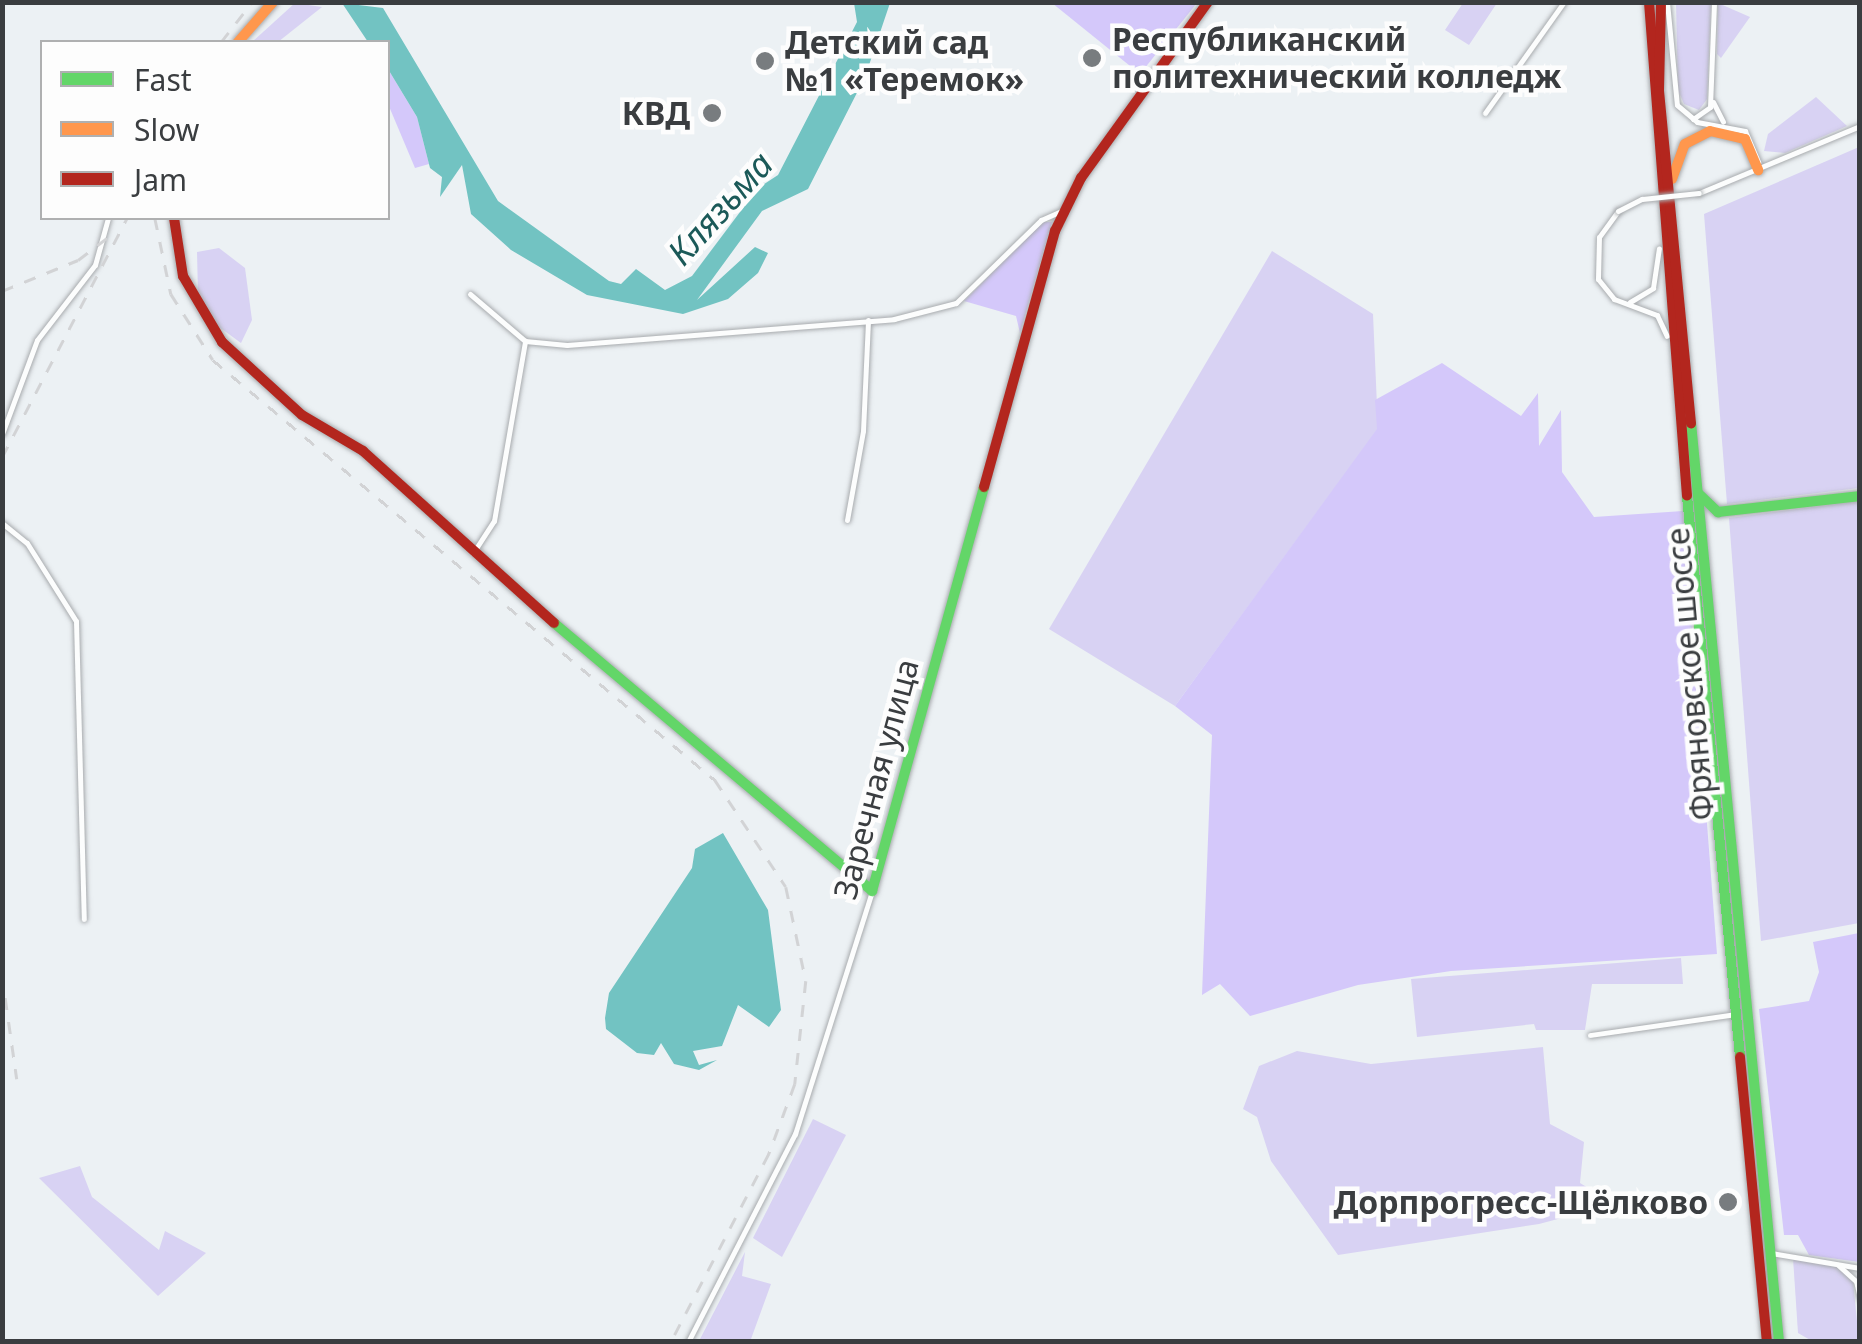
<!DOCTYPE html>
<meta charset="utf-8">
<style>
body{margin:0}
#map{position:relative;width:1862px;height:1344px;overflow:hidden;background:#ecf1f4;font-family:"Noto Sans",sans-serif}
div>[style]{position:absolute}
.green>*{inset:0;background:#d8d2f3}
.forest>*{inset:0;background:#d4c8fa}
.water>*{inset:0;background:#72c3c2}
.roads{filter:drop-shadow(0 0 2px #a8abae) drop-shadow(0 0 2px #a8abae)}
.street>*{height:5px;margin:-2.5px;padding:0 2.5px;transform-origin:2.5px;border-radius:2.5px;background:#fcfdfd}
.fast>*{height:10px;margin:-5px;padding:0 5px;transform-origin:5px;border-radius:5px;background:#63d668}
.slow>*{height:10px;margin:-5px;padding:0 5px;transform-origin:5px;border-radius:5px;background:#ff974d}
.jam>*{height:10px;margin:-5px;padding:0 5px;transform-origin:5px;border-radius:5px;background:#b3261e}
.rail>*{height:2.5px;margin-top:-1.25px;transform-origin:0;background:repeating-linear-gradient(90deg,#d2d3d5 0 12px,transparent 0 24px)}
.bridges{filter:drop-shadow(0 0 2px #a8abae) drop-shadow(0 0 2px #a8abae)}
.street-bridge>*{height:5px;margin:-2.5px;padding:0 2.5px;transform-origin:2.5px;border-radius:2.5px;background:#fcfdfd}
.dots>*{width:28px;height:28px;translate:-50% -50%;box-sizing:border-box;border:5px solid #fdfdfd;border-radius:50%}
span{translate:-50% -50%;white-space:nowrap;text-align:center;line-height:1.15;-webkit-text-stroke:9px #fdfdfd;paint-order:stroke}
.poi-label{font-size:32px;color:#3a3d40;font-weight:700}
.left{translate:0 -50%;text-align:left}
.right{translate:-100% -50%;text-align:right}
.street-label{font-size:32px;color:#3a3d40}
.water-label{font-size:35px;color:#1b5958;font-style:italic}
.frame{position:absolute;inset:0;border:5px solid #3a3d40;pointer-events:none}
.legend{position:absolute;left:40px;top:40px;width:350px;height:180px;box-sizing:border-box;background:#fdfdfd;border:2px solid #afb0b1;margin:0;padding:12px 18px;list-style:none;font-size:30px;color:#3a3d40}
.legend li{display:flex;align-items:center;gap:20px;height:50px}
.legend b{width:50px;border:2px solid #afb0b1}
</style>
<div id="map">
<div class="green">
<i style="clip-path:polygon(295px 3px,322px 7px,278px 42px,252px 42px)"></i>
<i style="clip-path:polygon(1463px 3px,1497px 3px,1469px 45px,1445px 30px)"></i>
<i style="clip-path:polygon(1676px 3px,1711px 3px,1707px 99px,1699px 110px,1684px 104px,1678px 90px)"></i>
<i style="clip-path:polygon(1718px 3px,1750px 17px,1721px 58px,1717px 54px)"></i>
<i style="clip-path:polygon(1816px 97px,1847px 126px,1785px 153px,1764px 151px,1768px 134px)"></i>
<i style="clip-path:polygon(1859px 147px,1859px 488px,1727px 504px,1704px 214px)"></i>
<i style="clip-path:polygon(219px 248px,245px 268px,252px 320px,241px 343px,215px 324px,198px 294px,197px 252px)"></i>
<i style="clip-path:polygon(1272px 251px,1373px 314px,1378px 429px,1175px 706px,1049px 629px)"></i>
<i style="clip-path:polygon(1859px 501px,1859px 923px,1761px 941px,1729px 518px)"></i>
<i style="clip-path:polygon(1681px 958px,1683px 984px,1592px 984px,1585px 1030px,1536px 1030px,1534px 1024px,1417px 1037px,1411px 979px)"></i>
<i style="clip-path:polygon(1543px 1047px,1550px 1124px,1584px 1142px,1580px 1183px,1598px 1194px,1589px 1201px,1599px 1208px,1539px 1224px,1338px 1255px,1271px 1161px,1257px 1117px,1243px 1109px,1259px 1066px,1297px 1051px,1371px 1064px)"></i>
<i style="clip-path:polygon(813px 1119px,846px 1135px,782px 1257px,753px 1238px)"></i>
<i style="clip-path:polygon(80px 1166px,92px 1197px,159px 1250px,165px 1231px,206px 1253px,158px 1296px,39px 1178px)"></i>
<i style="clip-path:polygon(745px 1252px,742px 1276px,771px 1284px,751px 1339px,699px 1341px)"></i>
<i style="clip-path:polygon(1793px 1258px,1838px 1267px,1853px 1281px,1859px 1341px,1812px 1341px,1798px 1333px)"></i>
</div>
<div class="forest">
<i style="clip-path:polygon(1052px 3px,1197px 3px,1140px 74px)"></i>
<i style="clip-path:polygon(388px 69px,417px 117px,429px 164px,415px 168px,388px 104px)"></i>
<i style="clip-path:polygon(1043px 222px,1052px 222px,1020px 333px,1016px 316px,964px 301px)"></i>
<i style="clip-path:polygon(1442px 363px,1521px 416px,1538px 393px,1539px 446px,1561px 410px,1562px 472px,1594px 517px,1683px 511px,1684px 528px,1673px 531px,1682px 533px,1688px 576px,1717px 954px,1451px 971px,1358px 985px,1250px 1016px,1220px 984px,1202px 995px,1212px 735px,1175px 706px,1377px 429px,1375px 400px)"></i>
<i style="clip-path:polygon(1859px 933px,1860px 933px,1859px 1262px,1809px 1255px,1798px 1235px,1784px 1235px,1759px 1009px,1809px 1001px,1819px 972px,1813px 942px)"></i>
</div>
<div class="water">
<i style="clip-path:polygon(342px 3px,383px 8px,498px 201px,609px 281px,621px 284px,636px 269px,665px 290px,692px 276px,758px 188px,778px 175px,857px 22px,854px 3px,890px 3px,865px 77px,808px 189px,762px 211px,697px 300px,755px 247px,768px 253px,758px 273px,728px 299px,683px 314px,587px 295px,511px 250px,471px 214px,462px 165px,440px 197px,442px 177px,430px 168px,417px 117px,388px 69px,388px 42px,368px 42px)"></i>
<i style="clip-path:polygon(723px 833px,768px 910px,781px 1010px,769px 1027px,738px 1005px,722px 1046px,693px 1051px,699px 1065px,717px 1060px,699px 1070px,674px 1064px,661px 1043px,654px 1055px,637px 1053px,606px 1029px,605px 1018px,609px 993px,692px 868px,695px 849px)"></i>
</div>
<div class="roads">
<div class="street">
<i style="left:1667px;top:2px;width:103px;rotate:84.5deg"></i>
<i style="left:1677px;top:105px;width:26px;rotate:40deg"></i>
<i style="left:1697px;top:122px;width:49px;rotate:10.6deg"></i>
<i style="left:1745px;top:131px;width:34px;rotate:67deg"></i>
<i style="left:1713px;top:102px;width:22px;rotate:63deg"></i>
<i style="left:1485px;top:113px;width:136px;rotate:-54.6deg"></i>
<i style="left:1693px;top:119px;width:21px;rotate:-35deg"></i>
<i style="left:1710px;top:107px;width:105px;rotate:-87.8deg"></i>
<i style="left:1699px;top:193px;width:174px;rotate:-22.6deg"></i>
<i style="left:1618px;top:211px;width:32px;rotate:126deg"></i>
<i style="left:1599px;top:237px;width:42px;rotate:91.4deg"></i>
<i style="left:1598px;top:279px;width:26px;rotate:51deg"></i>
<i style="left:1614px;top:299px;width:46px;rotate:20.4deg"></i>
<i style="left:1657px;top:315px;width:23px;rotate:65deg"></i>
<i style="left:470px;top:294px;width:72px;rotate:40.5deg"></i>
<i style="left:525px;top:341px;width:42px;rotate:5.4deg"></i>
<i style="left:567px;top:345px;width:328px;rotate:-4.5deg"></i>
<i style="left:894px;top:319px;width:64px;rotate:-14.5deg"></i>
<i style="left:956px;top:303px;width:119px;rotate:-44.3deg"></i>
<i style="left:1041px;top:220px;width:24px;rotate:-24deg"></i>
<i style="left:1630px;top:302px;width:27px;rotate:-31deg"></i>
<i style="left:1653px;top:288px;width:40px;rotate:-81.5deg"></i>
<i style="left:2px;top:434px;width:100px;rotate:-69.6deg"></i>
<i style="left:37px;top:340px;width:95px;rotate:-52.3deg"></i>
<i style="left:95px;top:265px;width:49px;rotate:-74.5deg"></i>
<i style="left:847px;top:520px;width:90px;rotate:-79.8deg"></i>
<i style="left:863px;top:431px;width:111px;rotate:-87.4deg"></i>
<i style="left:2px;top:523px;width:32px;rotate:39deg"></i>
<i style="left:27px;top:543px;width:92px;rotate:57.9deg"></i>
<i style="left:76px;top:621px;width:298px;rotate:88.5deg"></i>
<i style="left:473px;top:553px;width:38px;rotate:-57deg"></i>
<i style="left:494px;top:521px;width:183px;rotate:-80.2deg"></i>
<i style="left:1590px;top:1035px;width:147px;rotate:-8.2deg"></i>
<i style="left:1771px;top:1253px;width:90px;rotate:9.6deg"></i>
<i style="left:1838px;top:1265px;width:24px;rotate:42deg"></i>
<i style="left:1856px;top:1281px;width:18px;rotate:77deg"></i>
<i style="left:688px;top:1342px;width:234px;rotate:-62.8deg"></i>
<i style="left:795px;top:1134px;width:255px;rotate:-72.4deg"></i>
</div>
<div class="fast">
<i style="left:1691px;top:423px;width:923px;rotate:84.53deg"></i>
<i style="left:1698px;top:493px;width:28px;rotate:44deg"></i>
<i style="left:1718px;top:512px;width:143px;rotate:-6.4deg"></i>
<i style="left:1687px;top:496px;width:563px;rotate:84.6deg"></i>
<i style="left:554px;top:623px;width:416px;rotate:40.1deg"></i>
<i style="left:872px;top:891px;width:419px;rotate:-74.5deg"></i>
</div>
<div class="slow">
<i style="left:238px;top:42px;width:53px;rotate:-48.8deg"></i>
<i style="left:1672px;top:179px;width:37px;rotate:-70deg"></i>
<i style="left:1685px;top:144px;width:28px;rotate:-27deg"></i>
<i style="left:1710px;top:131px;width:36px;rotate:13deg"></i>
<i style="left:1745px;top:139px;width:34px;rotate:67deg"></i>
</div>
<div class="jam">
<i style="left:1649px;top:2px;width:495px;rotate:85.6deg"></i>
<i style="left:1661px;top:2px;width:89px;rotate:91.3deg"></i>
<i style="left:1659px;top:91px;width:334px;rotate:84.5deg"></i>
<i style="left:174px;top:218px;width:59px;rotate:81.2deg"></i>
<i style="left:183px;top:276px;width:77px;rotate:59.4deg"></i>
<i style="left:222px;top:342px;width:108px;rotate:42.4deg"></i>
<i style="left:302px;top:415px;width:71px;rotate:30.5deg"></i>
<i style="left:363px;top:451px;width:257px;rotate:42deg"></i>
<i style="left:984px;top:487px;width:266px;rotate:-74.5deg"></i>
<i style="left:1055px;top:231px;width:59px;rotate:-63.9deg"></i>
<i style="left:1081px;top:178px;width:217px;rotate:-54.2deg"></i>
<i style="left:1740px;top:1057px;width:286px;rotate:84.6deg"></i>
</div>
</div>
<div class="rail">
<i style="left:221px;top:42px;width:51px;rotate:-52.2deg"></i>
<i style="left:155px;top:218px;width:78px;rotate:78.1deg"></i>
<i style="left:171px;top:294px;width:78px;rotate:57.5deg"></i>
<i style="left:213px;top:360px;width:655px;rotate:39.92deg"></i>
<i style="left:715px;top:780px;width:128px;rotate:56.4deg"></i>
<i style="left:786px;top:887px;width:96px;rotate:78deg"></i>
<i style="left:806px;top:981px;width:104px;rotate:96.1deg"></i>
<i style="left:795px;top:1084px;width:75px;rotate:110.4deg"></i>
<i style="left:769px;top:1154px;width:212px;rotate:117.5deg"></i>
<i style="left:2px;top:291px;width:82px;rotate:-22.2deg"></i>
<i style="left:78px;top:260px;width:43px;rotate:-37.4deg"></i>
<i style="left:2px;top:457px;width:270px;rotate:-62.4deg"></i>
<i style="left:2px;top:974px;width:106px;rotate:81.9deg"></i>
</div>
<div class="bridges">
<div class="street-bridge">
<i style="left:1618px;top:211px;width:27px;rotate:-27deg"></i>
<i style="left:1642px;top:199px;width:57px;rotate:-6deg"></i>
</div>
</div>
<div class="dots">
<i style="left:1092px;top:58px;background:#787c7f"></i>
<i style="left:765px;top:61px;background:#787c7f"></i>
<i style="left:712px;top:113px;background:#787c7f"></i>
<i style="left:1728px;top:1202px;background:#787c7f"></i>
</div>
<div class="poi-label">
<span class="left" style="left:1112px;top:58px">Республиканский<br>политехнический колледж</span>
<span class="left" style="left:785px;top:61px">Детский сад<br>№1 «Теремок»</span>
<span class="right" style="left:690px;top:113px">КВД</span>
<span class="right" style="left:1708px;top:1202px">Дорпрогресс-Щёлково</span>
</div>
<div class="street-label">
<span style="left:1690px;top:674px;rotate:-95deg">Фряновское шоссе</span>
<span style="left:876px;top:779px;rotate:-75deg">Заречная улица</span>
</div>
<div class="water-label">
<span style="left:720px;top:208px;rotate:-48deg">Клязьма</span>
</div>
<div class="frame"></div>
<ul class="legend">
<li><b style="height:12px;background:#63d668"></b>Fast</li>
<li><b style="height:12px;background:#ff974d"></b>Slow</li>
<li><b style="height:12px;background:#b3261e"></b>Jam</li>
</ul>
</div>
